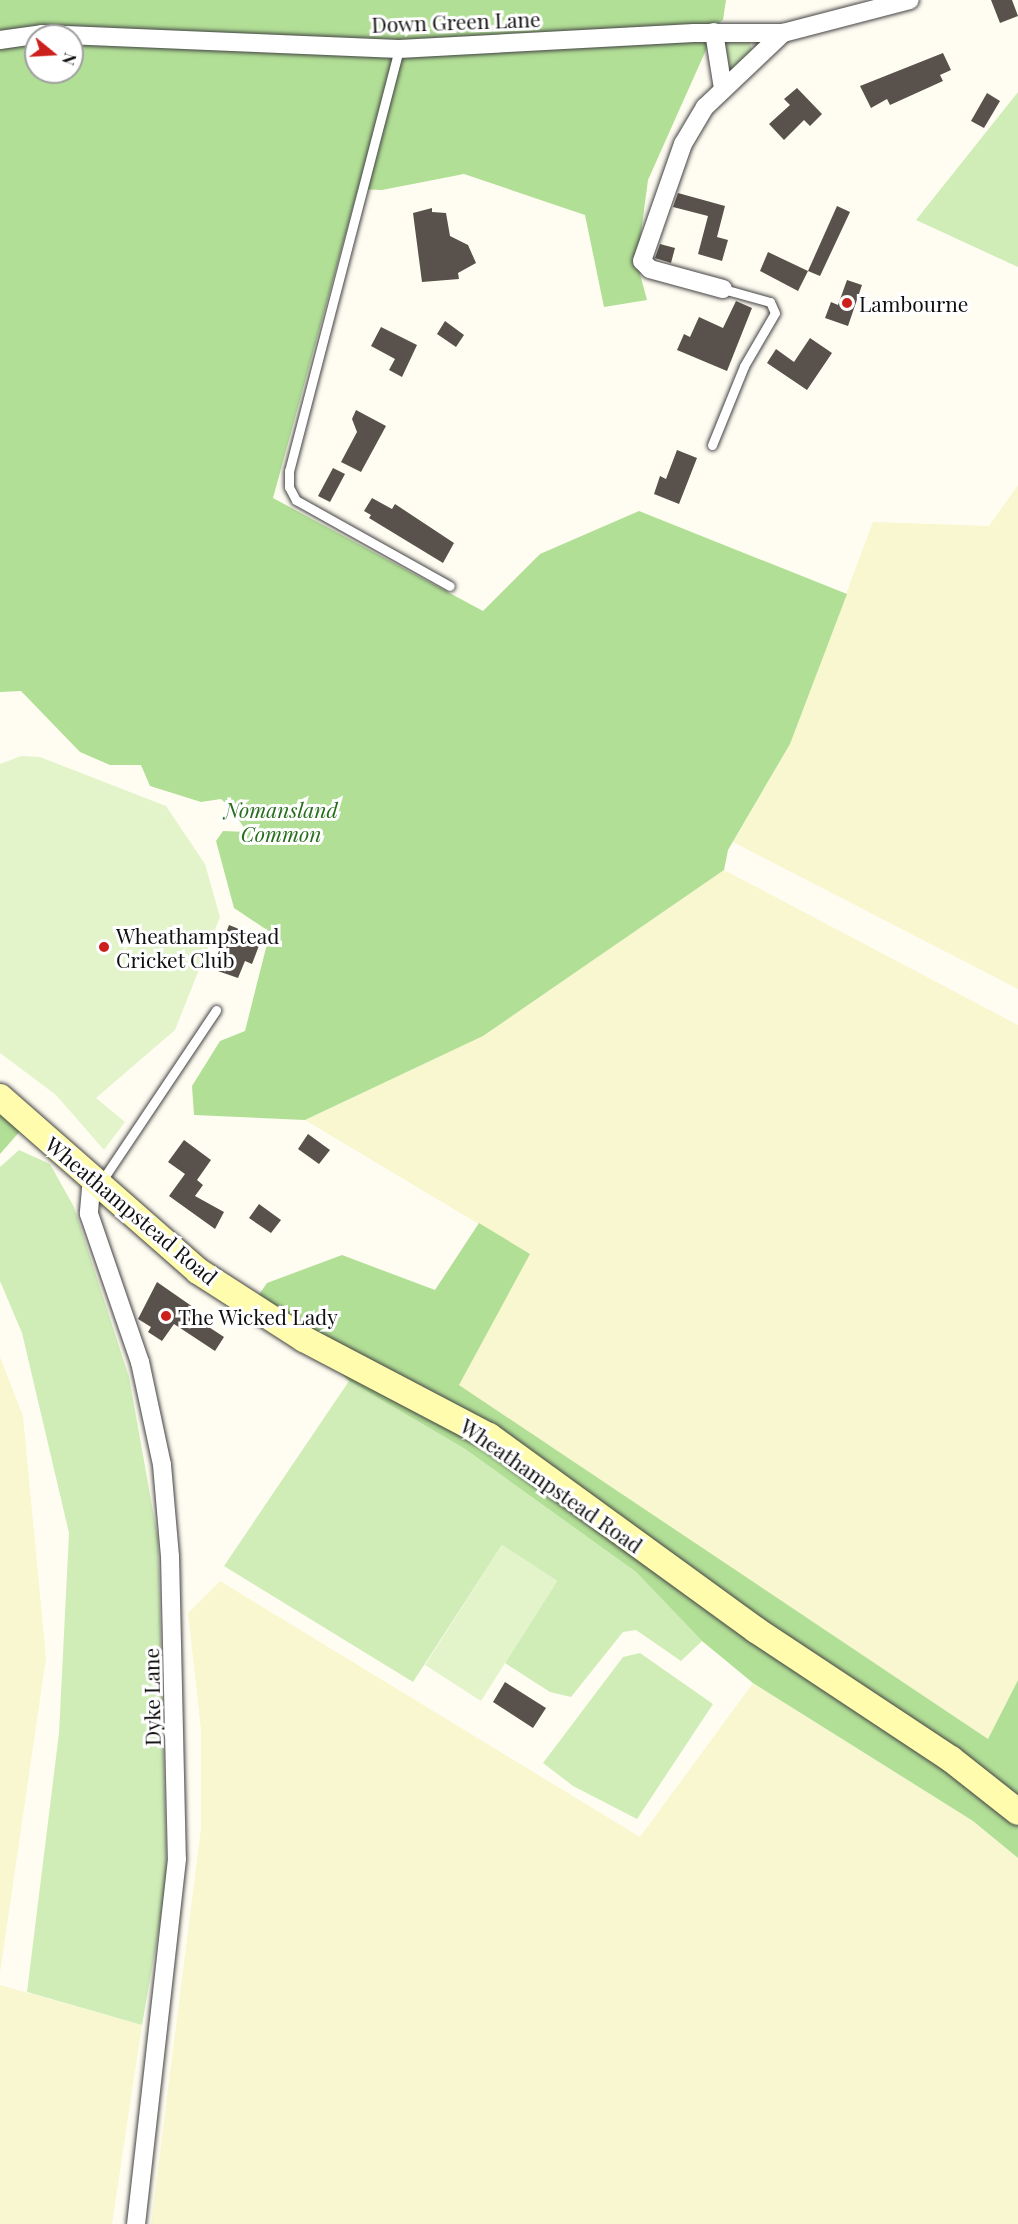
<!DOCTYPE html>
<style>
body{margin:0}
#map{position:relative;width:1018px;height:2224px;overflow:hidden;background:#fffdf2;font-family:"Playfair Display",serif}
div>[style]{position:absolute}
.farmland>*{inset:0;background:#f8f7d0}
.green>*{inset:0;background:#d0edb8}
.forest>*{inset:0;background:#b2df96}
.pitch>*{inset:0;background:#e3f4cb}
.building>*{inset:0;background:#59514b}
.roads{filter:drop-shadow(0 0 2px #434343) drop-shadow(0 0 2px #434343)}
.service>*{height:9px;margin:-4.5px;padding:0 4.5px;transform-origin:4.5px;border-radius:4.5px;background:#fff}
.minor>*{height:18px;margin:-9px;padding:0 9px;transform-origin:9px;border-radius:9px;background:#fff}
.secondary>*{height:26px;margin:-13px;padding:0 13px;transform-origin:13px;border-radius:13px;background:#fffcad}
.dots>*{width:16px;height:16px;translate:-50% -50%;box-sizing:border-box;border:3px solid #fff;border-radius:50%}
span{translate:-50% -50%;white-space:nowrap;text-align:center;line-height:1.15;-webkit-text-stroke:6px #fff;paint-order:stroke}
.street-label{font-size:21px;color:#101010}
.poi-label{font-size:21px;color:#101010}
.left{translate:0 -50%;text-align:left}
.park-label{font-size:21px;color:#256d1a;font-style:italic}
.north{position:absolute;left:24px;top:24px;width:60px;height:60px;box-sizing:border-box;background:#fff;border:2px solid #9f9f9f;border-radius:50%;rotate:108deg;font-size:16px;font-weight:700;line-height:24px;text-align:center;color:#101010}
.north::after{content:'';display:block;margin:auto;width:21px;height:27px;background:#cb201c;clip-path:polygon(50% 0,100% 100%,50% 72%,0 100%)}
</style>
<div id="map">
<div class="farmland">
<i style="clip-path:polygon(1018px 485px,1018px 989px,733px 842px,790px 744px,873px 522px,989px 526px)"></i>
<i style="clip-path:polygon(724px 870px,1018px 1025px,1018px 1680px,988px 1739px,458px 1385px,529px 1254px,305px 1120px,483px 1036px)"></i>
<i style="clip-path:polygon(0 1357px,23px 1416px,46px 1658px,0 1973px)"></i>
<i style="clip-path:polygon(220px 1581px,640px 1837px,753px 1683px,973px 1821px,1018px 1858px,1018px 2224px,151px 2224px,201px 1828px,201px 1730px,188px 1613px)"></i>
<i style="clip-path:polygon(0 1985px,142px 2025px,112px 2224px,0 2224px)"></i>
</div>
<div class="green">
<i style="clip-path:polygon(748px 38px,753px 52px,728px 77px,722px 39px)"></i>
<i style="clip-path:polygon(1018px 92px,1018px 267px,916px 220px)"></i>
<i style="clip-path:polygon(19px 1150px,50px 1164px,74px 1207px,129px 1377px,158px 1539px,167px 1883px,142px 2025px,27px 1992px,59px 1733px,69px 1533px,22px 1333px,0 1281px,0 1167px)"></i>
<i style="clip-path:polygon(349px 1381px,465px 1449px,636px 1572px,702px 1641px,681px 1661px,636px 1630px,623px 1632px,571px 1697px,550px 1692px,505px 1663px,557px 1581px,502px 1545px,413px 1682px,224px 1566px)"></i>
<i style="clip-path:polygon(640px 1653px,713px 1704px,637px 1819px,573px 1786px,543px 1763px,623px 1657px)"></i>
</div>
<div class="forest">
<i style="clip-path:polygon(0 0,726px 0,723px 20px,712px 28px,360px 43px,67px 26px,0 34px)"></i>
<i style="clip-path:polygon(72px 40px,432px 56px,710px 41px,648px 180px,637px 263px,647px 300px,604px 307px,585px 215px,464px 174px,382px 190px,358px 189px,273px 498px,483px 611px,540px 554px,639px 511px,847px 594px,790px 744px,728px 850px,724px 870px,483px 1036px,305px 1120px,194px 1115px,192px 1086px,220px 1041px,245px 1031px,270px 932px,234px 908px,216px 841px,223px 831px,247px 832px,230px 807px,221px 799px,201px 802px,150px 786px,141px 765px,110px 765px,80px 752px,21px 691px,0 692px,0 48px,36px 42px,36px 72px,72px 72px)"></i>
<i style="clip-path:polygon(0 1112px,22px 1129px,0 1154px)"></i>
<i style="clip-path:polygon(479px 1223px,530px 1254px,459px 1385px,988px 1739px,1018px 1680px,1018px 1858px,973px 1821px,753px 1683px,702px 1641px,636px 1572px,465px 1449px,349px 1381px,258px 1296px,267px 1283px,342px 1255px,435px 1290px)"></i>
</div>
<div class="pitch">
<i style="clip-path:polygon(21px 756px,40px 757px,166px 806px,205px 864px,220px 917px,175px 1030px,96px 1098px,125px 1122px,104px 1150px,56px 1095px,0 1053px,0 764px)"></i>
<i style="clip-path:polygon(502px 1545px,557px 1581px,481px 1701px,425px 1665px)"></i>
</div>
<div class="building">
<i style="clip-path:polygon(991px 0,1012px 0,1018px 16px,1000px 23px)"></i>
<i style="clip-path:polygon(943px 53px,951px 70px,940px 75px,943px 81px,890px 105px,887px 99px,871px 108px,860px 86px)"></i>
<i style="clip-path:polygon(797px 88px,822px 114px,810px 126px,804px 120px,784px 140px,769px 124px,790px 105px,784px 99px)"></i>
<i style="clip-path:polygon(987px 93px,1000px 101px,984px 128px,971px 121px)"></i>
<i style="clip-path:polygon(678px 193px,725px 206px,717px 237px,728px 240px,722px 261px,698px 254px,708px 216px,673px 207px)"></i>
<i style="clip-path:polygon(837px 206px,850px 212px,820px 276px,808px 271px)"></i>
<i style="clip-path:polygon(432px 208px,432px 212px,446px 213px,450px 236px,468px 245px,476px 263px,458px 273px,459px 279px,422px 282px,413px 213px)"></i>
<i style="clip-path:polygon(660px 244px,675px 248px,671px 263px,655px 258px)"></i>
<i style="clip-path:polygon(768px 252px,808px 271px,798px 291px,760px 271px)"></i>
<i style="clip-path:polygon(847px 280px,862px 285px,848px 326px,825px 318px,831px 302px,838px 305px)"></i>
<i style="clip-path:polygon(736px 301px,752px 308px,727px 371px,677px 350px,684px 334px,690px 337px,699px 317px,723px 328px)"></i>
<i style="clip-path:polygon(445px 321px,464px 335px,456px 347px,437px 334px)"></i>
<i style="clip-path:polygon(381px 327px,417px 345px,402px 377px,389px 370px,395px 359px,371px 346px)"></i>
<i style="clip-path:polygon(810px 338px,832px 353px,807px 390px,767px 363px,776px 349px,794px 362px)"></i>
<i style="clip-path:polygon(356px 410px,386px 426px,361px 472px,341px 462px,357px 432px,352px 419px)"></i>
<i style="clip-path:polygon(677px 450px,697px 458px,679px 504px,654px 494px,660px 476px,666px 479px)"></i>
<i style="clip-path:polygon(333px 468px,345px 474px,330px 502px,318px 496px)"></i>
<i style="clip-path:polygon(372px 498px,392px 509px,395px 504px,454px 543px,443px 563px,369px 518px,371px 515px,364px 511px)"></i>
<i style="clip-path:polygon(229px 925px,262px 938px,252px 964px,245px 961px,238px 978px,212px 969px)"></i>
<i style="clip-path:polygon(308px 1134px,330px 1150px,319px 1164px,298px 1149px)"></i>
<i style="clip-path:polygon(184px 1140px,211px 1160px,197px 1180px,203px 1185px,195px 1196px,224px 1212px,215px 1229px,169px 1196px,185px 1174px,168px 1162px)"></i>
<i style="clip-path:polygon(259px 1204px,281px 1220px,271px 1233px,249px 1218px)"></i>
<i style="clip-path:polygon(157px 1282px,193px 1307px,189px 1314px,224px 1337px,215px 1351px,174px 1324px,162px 1341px,148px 1332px,151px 1327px,138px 1319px)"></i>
<i style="clip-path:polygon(505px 1682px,546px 1708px,533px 1728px,493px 1702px)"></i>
</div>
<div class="roads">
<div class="service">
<i style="left:399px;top:49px;width:436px;rotate:104.6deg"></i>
<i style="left:289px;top:471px;width:16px;rotate:90deg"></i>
<i style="left:289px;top:487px;width:15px;rotate:62deg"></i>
<i style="left:296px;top:500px;width:176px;rotate:29.2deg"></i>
<i style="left:712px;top:445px;width:85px;rotate:-67.9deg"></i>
<i style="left:744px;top:366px;width:61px;rotate:-59.7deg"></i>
<i style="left:775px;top:313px;width:12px;rotate:-114deg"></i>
<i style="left:770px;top:302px;width:49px;rotate:-164.5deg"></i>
<i style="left:101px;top:1182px;width:207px;rotate:-56.2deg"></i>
</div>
<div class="minor">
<i style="left:714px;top:32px;width:58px;rotate:81deg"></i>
<i style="left:0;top:40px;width:42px;rotate:-8.1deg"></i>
<i style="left:42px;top:34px;width:357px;rotate:2.4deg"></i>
<i style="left:399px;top:49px;width:295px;rotate:-3.1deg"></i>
<i style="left:694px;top:33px;width:89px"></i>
<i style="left:783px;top:33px;width:131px;rotate:-14.6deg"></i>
<i style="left:723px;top:289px;width:76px;rotate:-164.7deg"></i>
<i style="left:650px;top:269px;width:11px;rotate:-135deg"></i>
<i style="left:642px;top:261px;width:124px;rotate:-70.7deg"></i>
<i style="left:683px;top:144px;width:43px;rotate:-59.3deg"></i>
<i style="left:705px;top:107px;width:108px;rotate:-43.5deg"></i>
<i style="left:92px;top:1177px;width:37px;rotate:95deg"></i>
<i style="left:89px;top:1214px;width:157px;rotate:71deg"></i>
<i style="left:140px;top:1362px;width:105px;rotate:77.9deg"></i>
<i style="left:162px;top:1465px;width:91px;rotate:85deg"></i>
<i style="left:170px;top:1556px;width:303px;rotate:88.7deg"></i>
<i style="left:177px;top:1859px;width:367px;rotate:96.4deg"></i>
</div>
<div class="secondary">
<i style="left:0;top:1097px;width:264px;rotate:41.3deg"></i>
<i style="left:198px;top:1271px;width:126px;rotate:32.7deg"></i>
<i style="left:304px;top:1339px;width:209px;rotate:27.7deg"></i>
<i style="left:489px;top:1436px;width:330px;rotate:36deg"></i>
<i style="left:756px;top:1630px;width:234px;rotate:33.5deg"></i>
<i style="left:951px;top:1759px;width:85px;rotate:38.3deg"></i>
</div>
</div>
<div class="dots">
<i style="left:847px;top:303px;background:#cb201c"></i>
<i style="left:104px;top:947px;background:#cb201c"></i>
<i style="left:166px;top:1316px;background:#cb201c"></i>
</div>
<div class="street-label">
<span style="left:456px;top:21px;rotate:-2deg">Down Green Lane</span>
<span style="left:132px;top:1210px;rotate:40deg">Wheathampstead Road</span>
<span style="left:552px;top:1485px;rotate:35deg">Wheathampstead Road</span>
<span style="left:151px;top:1697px;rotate:-91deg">Dyke Lane</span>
</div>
<div class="poi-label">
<span class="left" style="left:859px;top:303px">Lambourne</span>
<span class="left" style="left:116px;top:947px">Wheathampstead<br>Cricket Club</span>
<span class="left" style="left:178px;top:1316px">The Wicked Lady</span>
</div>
<div class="park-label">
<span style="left:281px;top:821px">Nomansland<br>Common</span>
</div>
<div class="north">N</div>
</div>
